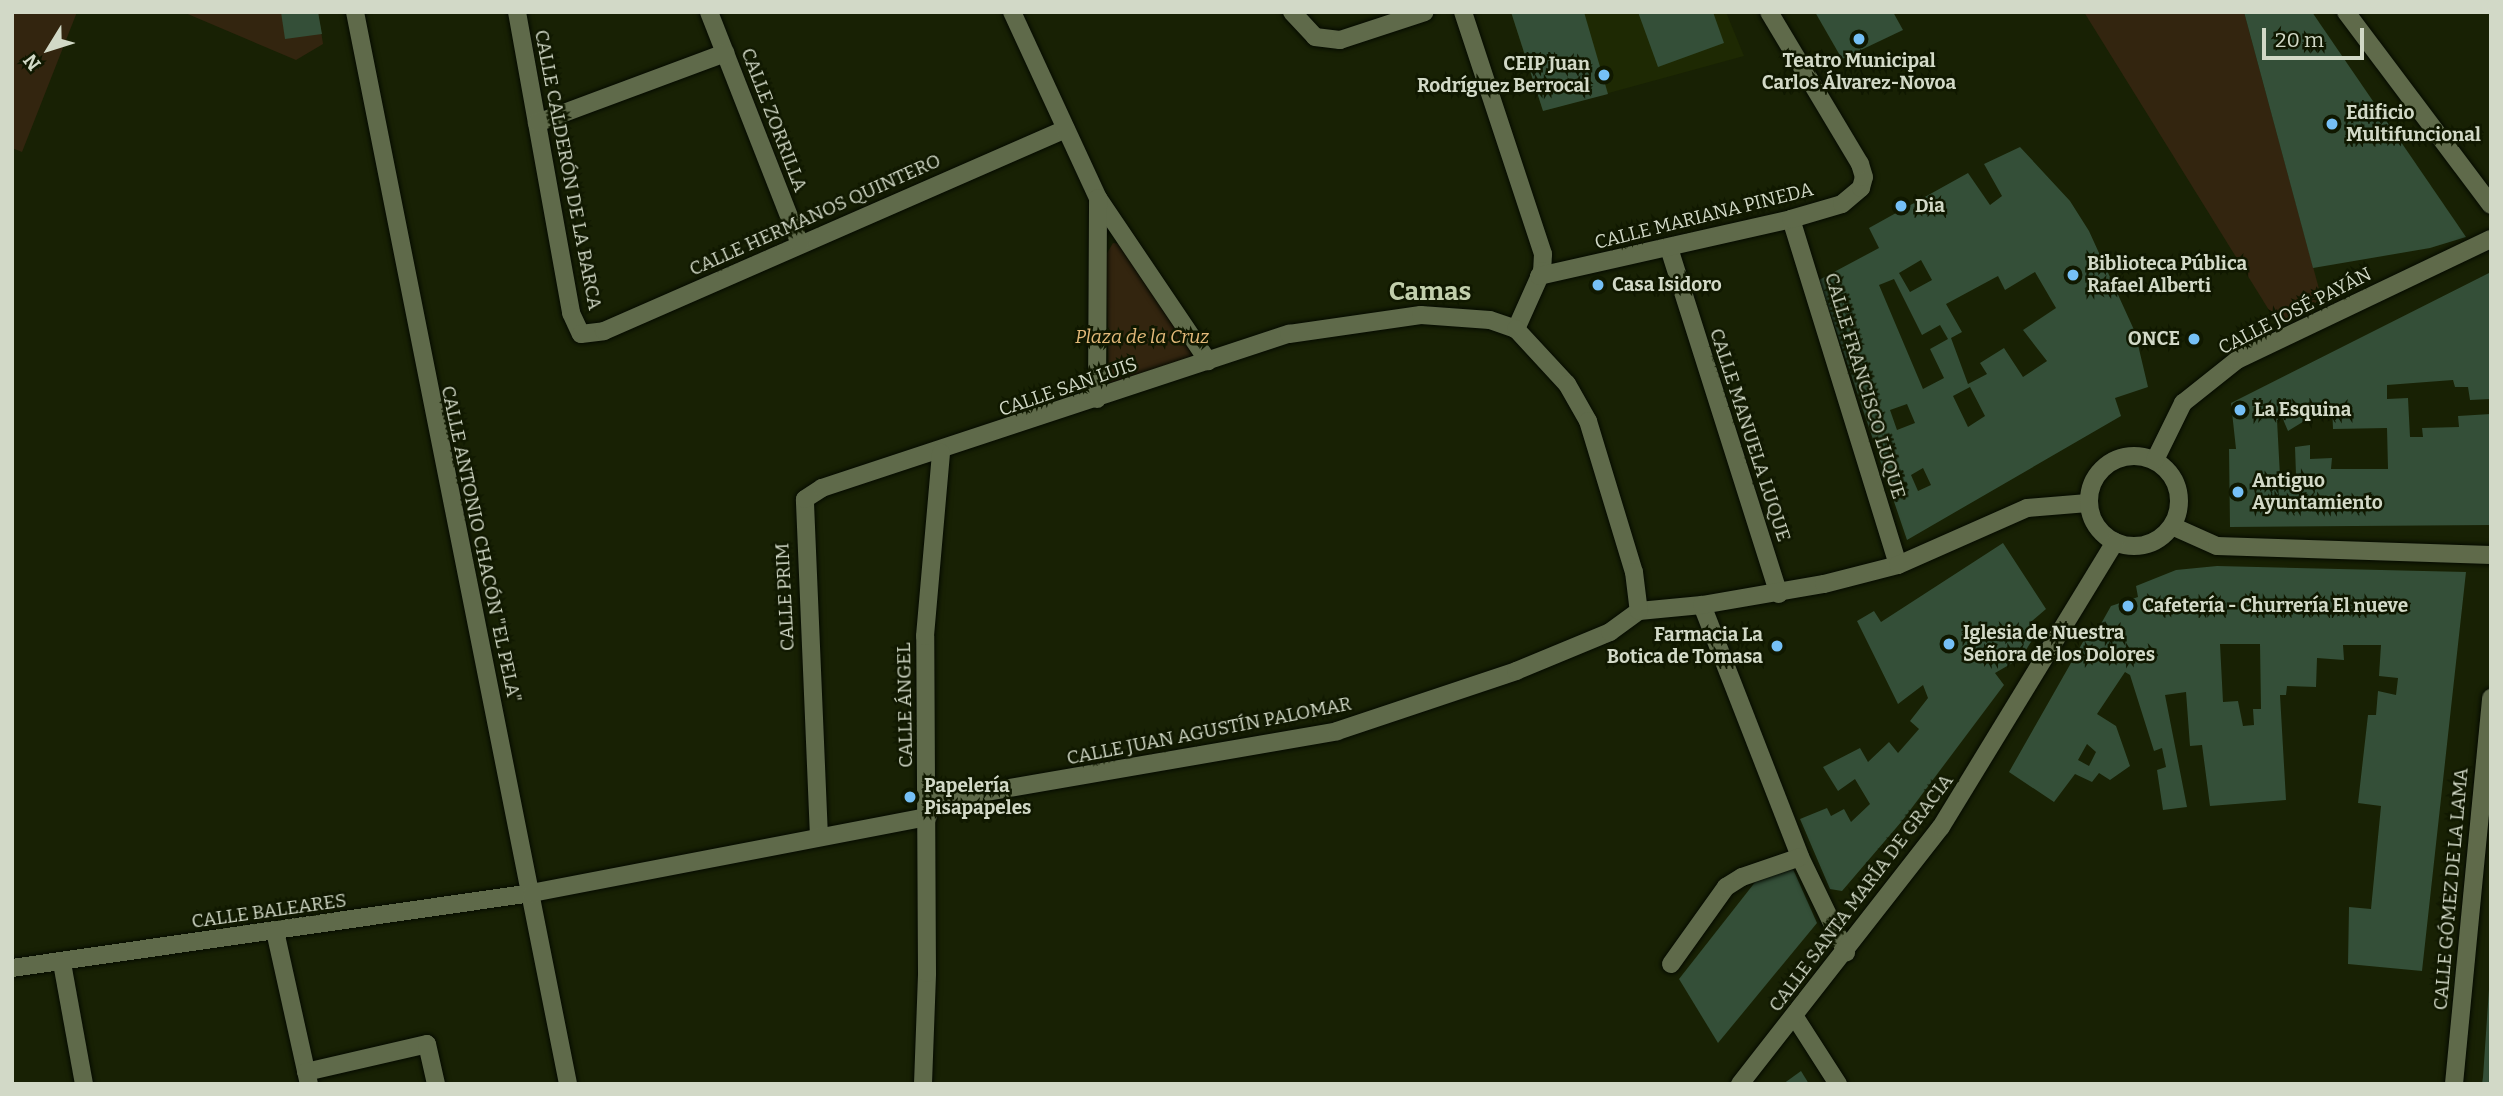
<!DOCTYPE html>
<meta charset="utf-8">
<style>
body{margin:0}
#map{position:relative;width:2503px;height:1096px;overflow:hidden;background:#182104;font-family:Bitter,serif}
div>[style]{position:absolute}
.built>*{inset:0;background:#1e2903}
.green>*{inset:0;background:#33250f}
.building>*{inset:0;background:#344f38}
.roads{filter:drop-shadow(0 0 2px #050a00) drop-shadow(0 0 2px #050a00)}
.street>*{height:18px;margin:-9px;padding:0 9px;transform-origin:9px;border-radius:9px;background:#5f6a4a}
.secondary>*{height:18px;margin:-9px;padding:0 9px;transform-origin:9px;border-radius:9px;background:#5f6a4a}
.secondary>.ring{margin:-9px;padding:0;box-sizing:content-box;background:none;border:18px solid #5f6a4a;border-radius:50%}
.dots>*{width:19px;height:19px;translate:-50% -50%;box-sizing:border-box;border:4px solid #101800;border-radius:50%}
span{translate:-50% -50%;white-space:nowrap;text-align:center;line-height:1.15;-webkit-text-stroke:5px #101800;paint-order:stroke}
.poi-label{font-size:19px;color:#d2d9c7;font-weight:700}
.right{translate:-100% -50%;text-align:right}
.left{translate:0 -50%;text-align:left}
.street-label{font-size:19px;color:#d2d9c7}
.park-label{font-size:19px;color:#e4ba7a;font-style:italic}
.district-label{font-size:26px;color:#c2cfac;font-weight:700}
.frame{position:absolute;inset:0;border:14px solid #d2d9c7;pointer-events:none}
.north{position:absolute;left:14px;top:14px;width:70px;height:70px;-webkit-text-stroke:5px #101800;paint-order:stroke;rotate:232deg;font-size:19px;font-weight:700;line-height:28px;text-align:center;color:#d2d9c7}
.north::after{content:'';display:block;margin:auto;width:24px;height:32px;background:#d2d9c7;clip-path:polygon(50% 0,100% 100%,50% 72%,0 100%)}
.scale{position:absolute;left:2262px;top:28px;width:102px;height:32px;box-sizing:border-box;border:4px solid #d2d9c7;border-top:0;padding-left:9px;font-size:21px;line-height:24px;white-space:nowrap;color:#d2d9c7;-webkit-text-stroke:5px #101800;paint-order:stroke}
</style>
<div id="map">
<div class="built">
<i style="clip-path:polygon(1511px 12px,1726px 12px,1744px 56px,1543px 111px)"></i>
</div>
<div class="green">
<i style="clip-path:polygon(12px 12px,77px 12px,22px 152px,12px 148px)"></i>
<i style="clip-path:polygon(183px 12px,318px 12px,323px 44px,296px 60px)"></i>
<i style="clip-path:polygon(2084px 12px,2244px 12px,2322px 300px,2277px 323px)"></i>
<i style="clip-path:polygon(1113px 243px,1124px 244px,1194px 357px,1109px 385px,1106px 255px)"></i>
</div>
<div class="building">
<i style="clip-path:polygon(281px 12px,318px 12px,322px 34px,285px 39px)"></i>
<i style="clip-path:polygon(1511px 12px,1584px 12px,1608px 94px,1543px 111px)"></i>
<i style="clip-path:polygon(1638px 12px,1713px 12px,1724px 43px,1658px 67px)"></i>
<i style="clip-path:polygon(1815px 12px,1893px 12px,1903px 30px,1842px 59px)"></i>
<i style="clip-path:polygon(2244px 12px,2312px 12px,2466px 237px,2430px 248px,2313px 268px)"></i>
<i style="clip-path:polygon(evenodd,2020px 147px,2070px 201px,2089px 231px,2135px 332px,2148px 387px,2115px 398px,2121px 416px,1907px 540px,1819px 280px,1879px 248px,1869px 228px,1968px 173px,1990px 205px,2002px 196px,1984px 164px,2020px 147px,1921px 260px,1932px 280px,1910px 292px,1899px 273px,1921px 260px,2020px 147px,2035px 272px,2056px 308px,2023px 330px,2047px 361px,2023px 377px,2004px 348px,1980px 363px,1987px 374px,1968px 384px,1951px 338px,1962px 332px,1946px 304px,1998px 276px,2005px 290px,2035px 272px,2020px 147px,1894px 279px,1922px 335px,1940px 325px,1948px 339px,1930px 349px,1944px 378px,1923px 389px,1879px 285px,1894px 279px,2020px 147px,1970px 387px,1985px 416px,1968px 427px,1953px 396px,1970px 387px,2020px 147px,1907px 404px,1915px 423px,1897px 430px,1890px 410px,1907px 404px,2020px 147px,1923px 468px,1931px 485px,1918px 491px,1911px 475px,1923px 468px)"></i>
<i style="clip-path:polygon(evenodd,2491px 272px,2491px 399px,2470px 400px,2468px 387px,2455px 387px,2453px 380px,2387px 385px,2387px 399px,2408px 398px,2410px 437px,2423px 437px,2422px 428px,2459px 427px,2458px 416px,2491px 414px,2491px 525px,2230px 527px,2229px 449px,2236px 449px,2231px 403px,2491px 272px,2332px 404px,2333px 429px,2387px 428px,2388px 469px,2331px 469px,2332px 458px,2310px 459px,2310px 445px,2295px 447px,2296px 475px,2280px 476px,2277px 420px,2282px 417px,2288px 431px,2332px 404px)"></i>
<i style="clip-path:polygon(2003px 543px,2046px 609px,2032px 621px,2039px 629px,2021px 658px,1995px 673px,2004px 685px,1902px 821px,1842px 891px,1830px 889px,1800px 819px,1827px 808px,1831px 816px,1844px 809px,1851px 822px,1870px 804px,1855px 779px,1838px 791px,1823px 767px,1860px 748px,1868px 762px,1889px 742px,1898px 753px,1919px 729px,1910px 721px,1928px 698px,1923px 685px,1898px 704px,1857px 621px,1874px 611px,1881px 622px)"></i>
<i style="clip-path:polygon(evenodd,2217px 566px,2466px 572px,2422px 971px,2348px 964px,2349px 907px,2371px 909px,2381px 806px,2358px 803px,2368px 715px,2376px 715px,2378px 691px,2396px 695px,2398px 678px,2379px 676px,2381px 645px,2343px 645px,2344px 660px,2317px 658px,2316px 687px,2287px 686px,2286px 695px,2280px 695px,2286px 800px,2210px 806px,2202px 745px,2190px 746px,2186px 692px,2165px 695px,2187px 807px,2163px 810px,2157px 770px,2166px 767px,2162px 748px,2154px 751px,2130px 675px,2125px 672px,2097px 714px,2116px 726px,2130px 766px,2110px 780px,2099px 773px,2092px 782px,2075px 774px,2054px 802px,2009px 772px,2088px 633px,2093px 638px,2111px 606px,2138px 597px,2136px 586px,2176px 570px,2217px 566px,2220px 644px,2260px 644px,2261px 709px,2253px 709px,2254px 725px,2243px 726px,2238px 701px,2223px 702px,2220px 644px,2217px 566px,2087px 744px,2096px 752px,2089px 766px,2078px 760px,2087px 744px)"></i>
<i style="clip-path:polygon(1793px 869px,1817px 923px,1718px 1043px,1679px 979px,1756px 881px)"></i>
<i style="clip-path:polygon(2489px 989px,2491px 1084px,2482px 1084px,2483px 1077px)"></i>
<i style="clip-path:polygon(1801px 1071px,1809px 1084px,1783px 1084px)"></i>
</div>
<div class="roads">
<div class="street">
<i style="left:355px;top:12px;width:1093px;rotate:78.76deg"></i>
<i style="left:517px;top:12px;width:306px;rotate:79.8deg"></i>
<i style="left:571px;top:313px;width:23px;rotate:65deg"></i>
<i style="left:581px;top:334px;width:23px;rotate:-7deg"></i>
<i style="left:604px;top:331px;width:504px;rotate:-23.62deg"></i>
<i style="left:709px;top:12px;width:249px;rotate:68.6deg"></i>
<i style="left:1012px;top:12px;width:205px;rotate:65.2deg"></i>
<i style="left:1098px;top:198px;width:197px;rotate:56deg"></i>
<i style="left:1292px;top:12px;width:34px;rotate:47deg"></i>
<i style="left:1315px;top:37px;width:25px;rotate:7deg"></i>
<i style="left:1340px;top:40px;width:89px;rotate:-18.2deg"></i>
<i style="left:1463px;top:12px;width:255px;rotate:71.7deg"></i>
<i style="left:1543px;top:254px;width:17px;rotate:93deg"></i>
<i style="left:1542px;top:271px;width:64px;rotate:114.1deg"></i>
<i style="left:2346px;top:12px;width:241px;rotate:53.1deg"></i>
<i style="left:537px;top:123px;width:201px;rotate:-20.4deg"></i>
<i style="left:1791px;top:219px;width:362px;rotate:72.8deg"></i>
<i style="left:1669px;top:248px;width:363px;rotate:72.4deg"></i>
<i style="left:1539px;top:276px;width:258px;rotate:-12.7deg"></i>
<i style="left:1791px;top:219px;width:53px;rotate:-16.4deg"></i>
<i style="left:1842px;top:204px;width:25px;rotate:-40deg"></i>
<i style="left:1861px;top:188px;width:11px;rotate:-75deg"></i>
<i style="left:1864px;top:177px;width:14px;rotate:-107deg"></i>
<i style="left:1860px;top:164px;width:177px;rotate:-120.9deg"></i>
<i style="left:1097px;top:399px;width:201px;rotate:-89.7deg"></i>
<i style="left:2172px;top:526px;width:49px;rotate:24deg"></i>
<i style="left:2217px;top:546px;width:274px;rotate:1.9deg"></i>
<i style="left:1702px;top:605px;width:270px;rotate:68.7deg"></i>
<i style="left:1800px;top:857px;width:106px;rotate:64.2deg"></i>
<i style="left:1639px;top:611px;width:63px;rotate:-5.4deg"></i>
<i style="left:1702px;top:605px;width:124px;rotate:-9.8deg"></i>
<i style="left:1824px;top:584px;width:76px;rotate:-14.4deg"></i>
<i style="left:1898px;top:565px;width:141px;rotate:-23.8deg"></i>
<i style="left:2027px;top:508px;width:61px;rotate:-4.7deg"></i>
<i style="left:928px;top:802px;width:415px;rotate:-9.8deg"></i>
<i style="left:1337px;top:731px;width:189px;rotate:-18.5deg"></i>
<i style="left:1516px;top:671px;width:102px;rotate:-22.5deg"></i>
<i style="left:1610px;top:632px;width:36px;rotate:-36deg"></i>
<i style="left:819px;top:837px;width:338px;rotate:-92.4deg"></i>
<i style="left:805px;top:499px;width:20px;rotate:-33deg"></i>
<i style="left:822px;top:488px;width:492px;rotate:-18.3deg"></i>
<i style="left:1289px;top:334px;width:133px;rotate:-8.2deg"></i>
<i style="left:1421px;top:315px;width:69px;rotate:4.1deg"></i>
<i style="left:1490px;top:320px;width:28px;rotate:19deg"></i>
<i style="left:1516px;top:329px;width:75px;rotate:47.2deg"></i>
<i style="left:1567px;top:384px;width:43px;rotate:60.4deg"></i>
<i style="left:1588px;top:421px;width:158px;rotate:73.1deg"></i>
<i style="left:1634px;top:572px;width:39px;rotate:83deg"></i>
<i style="left:275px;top:931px;width:157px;rotate:77.5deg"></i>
<i style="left:62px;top:963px;width:123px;rotate:79.7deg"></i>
<i style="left:1671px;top:964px;width:95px;rotate:-54.5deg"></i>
<i style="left:1726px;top:887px;width:19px;rotate:-32deg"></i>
<i style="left:1742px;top:877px;width:61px;rotate:-19deg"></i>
<i style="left:12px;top:968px;width:525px;rotate:-8.21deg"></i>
<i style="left:532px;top:893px;width:403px;rotate:-10.9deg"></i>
<i style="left:1795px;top:1017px;width:80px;rotate:57.3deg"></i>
<i style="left:306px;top:1072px;width:124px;rotate:-13deg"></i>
<i style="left:427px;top:1044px;width:41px;rotate:77.3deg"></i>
<i style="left:923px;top:1084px;width:111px;rotate:-87.9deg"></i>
<i style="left:927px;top:973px;width:337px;rotate:-90.3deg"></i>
<i style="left:925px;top:636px;width:184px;rotate:-85deg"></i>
<i style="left:2454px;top:1084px;width:388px;rotate:-84.5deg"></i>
</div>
<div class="secondary">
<i class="ring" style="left:2089px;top:456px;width:72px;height:72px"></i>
<i style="left:2155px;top:460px;width:64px;rotate:-63.8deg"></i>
<i style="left:2183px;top:403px;width:69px;rotate:-38.5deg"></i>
<i style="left:2237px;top:360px;width:281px;rotate:-25.5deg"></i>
<i style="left:1740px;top:1084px;width:326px;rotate:-52deg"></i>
<i style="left:1941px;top:827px;width:334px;rotate:-58.6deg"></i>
</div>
</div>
<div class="dots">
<i style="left:1859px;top:39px;background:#75c0f6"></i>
<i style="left:1604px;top:75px;background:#75c0f6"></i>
<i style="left:2332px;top:124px;background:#75c0f6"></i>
<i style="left:1901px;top:206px;background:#75c0f6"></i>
<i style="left:2073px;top:275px;background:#75c0f6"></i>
<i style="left:1598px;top:285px;background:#75c0f6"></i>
<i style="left:2194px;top:339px;background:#75c0f6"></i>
<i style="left:2240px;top:410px;background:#75c0f6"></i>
<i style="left:2238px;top:492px;background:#75c0f6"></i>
<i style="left:2128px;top:606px;background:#75c0f6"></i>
<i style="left:1949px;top:644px;background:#75c0f6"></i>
<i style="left:1777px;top:646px;background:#75c0f6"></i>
<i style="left:910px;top:797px;background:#75c0f6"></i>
</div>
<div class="poi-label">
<span style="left:1859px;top:72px">Teatro Municipal<br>Carlos Álvarez-Novoa</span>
<span class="right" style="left:1590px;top:75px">CEIP Juan<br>Rodríguez Berrocal</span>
<span class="left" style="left:2346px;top:124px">Edificio<br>Multifuncional</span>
<span class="left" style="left:1915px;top:206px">Dia</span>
<span class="left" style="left:2087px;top:275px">Biblioteca Pública<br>Rafael Alberti</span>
<span class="left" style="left:1612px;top:285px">Casa Isidoro</span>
<span class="right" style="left:2180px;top:339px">ONCE</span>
<span class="left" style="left:2254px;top:410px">La Esquina</span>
<span class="left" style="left:2252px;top:492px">Antiguo<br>Ayuntamiento</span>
<span class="left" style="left:2142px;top:606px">Cafetería - Churrería El nueve</span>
<span class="left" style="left:1963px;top:644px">Iglesia de Nuestra<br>Señora de los Dolores</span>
<span class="right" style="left:1763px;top:646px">Farmacia La<br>Botica de Tomasa</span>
<span class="left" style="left:924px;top:797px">Papelería<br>Pisapapeles</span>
</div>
<div class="street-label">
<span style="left:774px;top:120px;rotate:69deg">CALLE ZORRILLA</span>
<span style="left:568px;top:170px;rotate:79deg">CALLE CALDERÓN DE LA BARCA</span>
<span style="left:815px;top:215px;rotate:-24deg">CALLE HERMANOS QUINTERO</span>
<span style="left:1704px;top:216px;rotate:-14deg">CALLE MARIANA PINEDA</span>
<span style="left:2295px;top:311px;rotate:-27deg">CALLE JOSÉ PAYÁN</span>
<span style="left:1865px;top:386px;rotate:73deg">CALLE FRANCISCO LUQUE</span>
<span style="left:1068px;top:387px;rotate:-19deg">CALLE SAN LUIS</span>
<span style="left:1750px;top:435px;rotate:72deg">CALLE MANUELA LUQUE</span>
<span style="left:481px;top:544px;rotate:78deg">CALLE ANTONIO CHACÓN "EL PELA"</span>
<span style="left:785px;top:597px;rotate:-93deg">CALLE PRIM</span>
<span style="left:905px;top:705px;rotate:-91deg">CALLE ÁNGEL</span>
<span style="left:1209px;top:731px;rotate:-11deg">CALLE JUAN AGUSTÍN PALOMAR</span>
<span style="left:2451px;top:889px;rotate:-85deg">CALLE GÓMEZ DE LA LAMA</span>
<span style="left:1861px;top:893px;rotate:-53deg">CALLE SANTA MARÍA DE GRACIA</span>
<span style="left:269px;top:911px;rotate:-8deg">CALLE BALEARES</span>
</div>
<div class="park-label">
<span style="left:1142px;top:337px">Plaza de la Cruz</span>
</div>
<div class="district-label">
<span style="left:1430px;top:292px">Camas</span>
</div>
<div class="frame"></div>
<div class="north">N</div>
<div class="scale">20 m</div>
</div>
